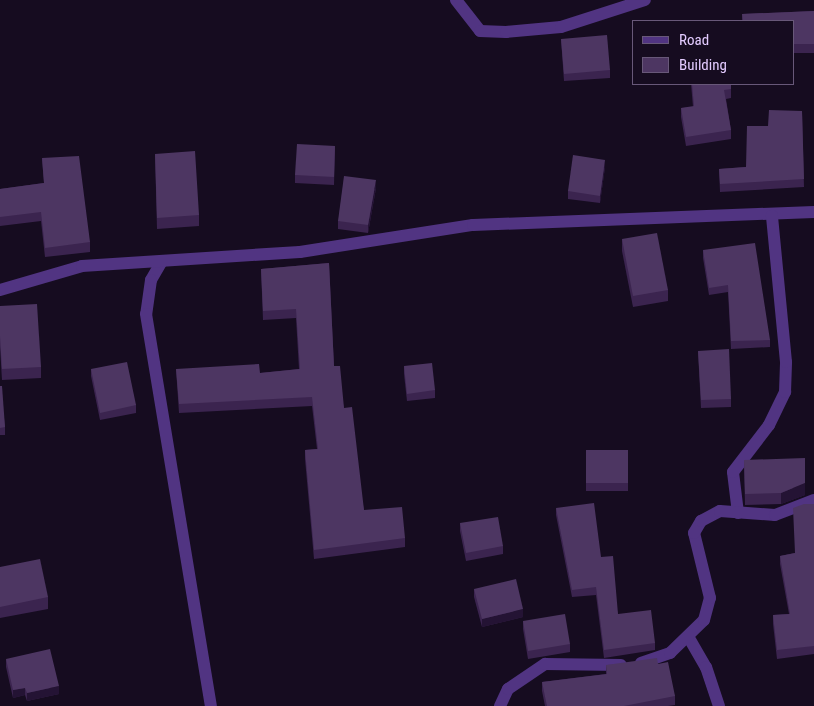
<!DOCTYPE html>
<style>
body{margin:0}
#map{position:relative;width:814px;height:706px;overflow:hidden;background:#160c20;font-family:"Roboto Condensed",sans-serif}
div>[style]{position:absolute}
.minor>*{height:12px;margin:-6px;padding:0 6px;transform-origin:6px;border-radius:6px;background:#513482}
.wall>*{inset:0;background:#3b244f}
.shaded-wall>*{inset:0;background:#241334}
.building>*{inset:0;background:#4d3662}
span{translate:-50% -50%;white-space:nowrap;text-align:center;line-height:1.15;-webkit-text-stroke:5px #160c20;paint-order:stroke}
.legend{position:absolute;left:632px;top:20px;width:162px;height:65px;box-sizing:border-box;background:#160c20;border:1px solid #685879;margin:0;padding:6px 9px;list-style:none;font-size:15px;color:#e3cbff}
.legend li{display:flex;align-items:center;gap:10px;height:25px}
.legend b{width:25px;border:1px solid #685879}
</style>
<div id="map">
<div class="minor">
<i style="left:456px;top:0;width:39px;rotate:52deg"></i>
<i style="left:480px;top:31px;width:26px;rotate:2deg"></i>
<i style="left:506px;top:32px;width:55px;rotate:-5.2deg"></i>
<i style="left:561px;top:27px;width:88px;rotate:-17.8deg"></i>
<i style="left:162px;top:261px;width:22px;rotate:120deg"></i>
<i style="left:151px;top:280px;width:34px;rotate:98deg"></i>
<i style="left:146px;top:314px;width:397px;rotate:80.6deg"></i>
<i style="left:0;top:290px;width:85px;rotate:-16.3deg"></i>
<i style="left:82px;top:266px;width:218px;rotate:-3.7deg"></i>
<i style="left:300px;top:252px;width:175px;rotate:-8.9deg"></i>
<i style="left:473px;top:225px;width:341px;rotate:-2.2deg"></i>
<i style="left:738px;top:513px;width:41px;rotate:-97deg"></i>
<i style="left:733px;top:472px;width:59px;rotate:-52.5deg"></i>
<i style="left:769px;top:425px;width:37px;rotate:-64deg"></i>
<i style="left:785px;top:392px;width:30px;rotate:-88deg"></i>
<i style="left:786px;top:362px;width:147px;rotate:-95.5deg"></i>
<i style="left:689px;top:638px;width:34px;rotate:60deg"></i>
<i style="left:706px;top:667px;width:41px;rotate:71.6deg"></i>
<i style="left:641px;top:663px;width:31px;rotate:-19deg"></i>
<i style="left:670px;top:653px;width:47px;rotate:-44.1deg"></i>
<i style="left:704px;top:620px;width:23px;rotate:-75deg"></i>
<i style="left:710px;top:598px;width:67px;rotate:-103.8deg"></i>
<i style="left:694px;top:533px;width:14px;rotate:-60deg"></i>
<i style="left:701px;top:521px;width:21px;rotate:-28deg"></i>
<i style="left:720px;top:511px;width:55px;rotate:4.2deg"></i>
<i style="left:775px;top:515px;width:42px;rotate:-21deg"></i>
<i style="left:500px;top:706px;width:19px;rotate:-65deg"></i>
<i style="left:508px;top:689px;width:45px;rotate:-34deg"></i>
<i style="left:545px;top:664px;width:76px;rotate:0.8deg"></i>
</div>
<div class="wall">
<i style="clip-path:polygon(814px 11px,814px 53px,793px 53px,793px 21px,742px 21px,742px 14px)"></i>
<i style="clip-path:polygon(561px 39px,610px 70px,610px 78px,564px 81px)"></i>
<i style="clip-path:polygon(691px 84px,731px 84px,731px 98px,726px 99px,731px 130px,731px 139px,686px 146px,681px 117px,681px 108px,693px 107px)"></i>
<i style="clip-path:polygon(802px 111px,804px 187px,720px 192px,719px 169px,746px 167px,768px 126px)"></i>
<i style="clip-path:polygon(335px 146px,334px 185px,295px 183px,295px 175px)"></i>
<i style="clip-path:polygon(155px 154px,199px 215px,199px 226px,157px 229px)"></i>
<i style="clip-path:polygon(42px 158px,90px 242px,90px 252px,45px 257px,41px 221px,0 226px,0 189px,44px 183px)"></i>
<i style="clip-path:polygon(605px 167px,600px 203px,568px 199px,568px 191px)"></i>
<i style="clip-path:polygon(376px 188px,368px 233px,338px 229px,338px 221px)"></i>
<i style="clip-path:polygon(622px 239px,668px 290px,668px 301px,633px 307px,622px 251px)"></i>
<i style="clip-path:polygon(703px 250px,770px 340px,770px 347px,731px 349px,728px 292px,709px 295px,703px 258px)"></i>
<i style="clip-path:polygon(329px 263px,334px 366px,344px 408px,364px 510px,405px 538px,405px 547px,314px 559px,305px 459px,305px 450px,317px 449px,312px 406px,179px 413px,176px 369px,260px 373px,299px 369px,296px 318px,263px 320px,261px 269px)"></i>
<i style="clip-path:polygon(0 306px,41px 367px,41px 378px,2px 380px,0 347px)"></i>
<i style="clip-path:polygon(698px 351px,731px 399px,731px 407px,701px 408px)"></i>
<i style="clip-path:polygon(404px 366px,435px 390px,435px 398px,407px 401px,404px 374px)"></i>
<i style="clip-path:polygon(91px 369px,136px 405px,136px 413px,100px 420px,91px 376px)"></i>
<i style="clip-path:polygon(0 386px,5px 427px,5px 435px,0 435px)"></i>
<i style="clip-path:polygon(586px 450px,628px 450px,628px 491px,586px 491px)"></i>
<i style="clip-path:polygon(744px 460px,805px 495px,781px 504px,745px 505px)"></i>
<i style="clip-path:polygon(814px 504px,814px 654px,777px 659px,773px 624px,773px 615px,789px 614px,780px 564px,780px 556px,795px 553px)"></i>
<i style="clip-path:polygon(556px 508px,601px 557px,618px 614px,655px 643px,655px 650px,604px 658px,596px 595px,572px 597px,556px 515px)"></i>
<i style="clip-path:polygon(460px 523px,503px 546px,503px 554px,466px 561px,460px 531px)"></i>
<i style="clip-path:polygon(0 567px,48px 597px,48px 609px,0 618px)"></i>
<i style="clip-path:polygon(474px 589px,523px 617px,482px 627px,474px 597px)"></i>
<i style="clip-path:polygon(523px 621px,570px 644px,570px 652px,528px 659px,523px 629px)"></i>
<i style="clip-path:polygon(6px 659px,59px 694px,27px 701px,25px 695px,13px 698px,6px 667px)"></i>
<i style="clip-path:polygon(658px 664px,675px 696px,675px 705px,668px 706px,545px 706px,542px 691px,542px 682px,606px 674px,606px 665px)"></i>
</div>
<div class="shaded-wall">
<i style="clip-path:polygon(605px 160px,605px 167px,600px 203px,600px 196px)"></i>
<i style="clip-path:polygon(376px 180px,376px 188px,368px 233px,368px 225px)"></i>
<i style="clip-path:polygon(805px 483px,805px 495px,781px 504px,781px 493px)"></i>
<i style="clip-path:polygon(523px 609px,523px 617px,482px 627px,482px 619px)"></i>
<i style="clip-path:polygon(59px 686px,59px 694px,27px 701px,27px 693px)"></i>
<i style="clip-path:polygon(25px 688px,25px 695px,13px 698px,13px 690px)"></i>
</div>
<div class="building">
<i style="clip-path:polygon(814px 11px,814px 44px,793px 44px,793px 21px,743px 21px,742px 14px)"></i>
<i style="clip-path:polygon(607px 35px,610px 70px,564px 74px,561px 39px)"></i>
<i style="clip-path:polygon(692px 84px,731px 84px,731px 89px,724px 90px,731px 130px,686px 137px,681px 108px,694px 106px)"></i>
<i style="clip-path:polygon(769px 110px,802px 111px,804px 179px,720px 184px,719px 169px,746px 167px,747px 126px,768px 126px)"></i>
<i style="clip-path:polygon(297px 144px,335px 146px,334px 177px,295px 175px)"></i>
<i style="clip-path:polygon(195px 151px,199px 215px,157px 218px,155px 154px)"></i>
<i style="clip-path:polygon(573px 155px,605px 160px,600px 196px,568px 191px)"></i>
<i style="clip-path:polygon(79px 156px,90px 242px,45px 248px,41px 212px,0 217px,0 189px,44px 183px,42px 158px)"></i>
<i style="clip-path:polygon(344px 176px,376px 180px,368px 225px,338px 221px)"></i>
<i style="clip-path:polygon(657px 233px,668px 290px,633px 296px,622px 239px)"></i>
<i style="clip-path:polygon(755px 243px,770px 340px,731px 341px,728px 285px,709px 288px,703px 250px)"></i>
<i style="clip-path:polygon(329px 263px,334px 366px,340px 366px,344px 408px,352px 407px,364px 510px,402px 507px,405px 538px,314px 550px,305px 450px,318px 449px,312px 397px,179px 404px,176px 369px,259px 364px,260px 373px,300px 369px,296px 309px,263px 311px,261px 269px)"></i>
<i style="clip-path:polygon(37px 304px,41px 367px,2px 369px,0 336px,0 306px)"></i>
<i style="clip-path:polygon(729px 349px,731px 399px,701px 400px,698px 351px)"></i>
<i style="clip-path:polygon(127px 362px,136px 405px,100px 413px,91px 369px)"></i>
<i style="clip-path:polygon(432px 363px,435px 390px,407px 394px,404px 366px)"></i>
<i style="clip-path:polygon(0 386px,2px 386px,5px 427px,0 428px)"></i>
<i style="clip-path:polygon(586px 450px,628px 450px,628px 483px,586px 483px)"></i>
<i style="clip-path:polygon(805px 458px,805px 483px,781px 493px,745px 494px,744px 460px)"></i>
<i style="clip-path:polygon(594px 503px,601px 557px,613px 556px,618px 614px,651px 610px,655px 643px,604px 650px,596px 587px,572px 590px,556px 508px)"></i>
<i style="clip-path:polygon(804px 504px,814px 504px,814px 646px,777px 650px,773px 615px,790px 614px,780px 556px,795px 553px,793px 508px)"></i>
<i style="clip-path:polygon(498px 517px,503px 546px,466px 553px,460px 523px)"></i>
<i style="clip-path:polygon(40px 559px,48px 597px,0 607px,0 567px)"></i>
<i style="clip-path:polygon(516px 579px,523px 609px,482px 619px,474px 589px)"></i>
<i style="clip-path:polygon(565px 614px,570px 644px,528px 651px,523px 621px)"></i>
<i style="clip-path:polygon(50px 649px,59px 686px,27px 693px,25px 688px,13px 690px,6px 659px)"></i>
<i style="clip-path:polygon(657px 658px,658px 664px,668px 662px,675px 696px,624px 706px,547px 706px,542px 682px,607px 674px,606px 665px)"></i>
</div>
<ul class="legend">
<li><b style="height:6px;background:#513482"></b>Road</li>
<li><b style="height:14px;background:#4d3662"></b>Building</li>
</ul>
</div>
